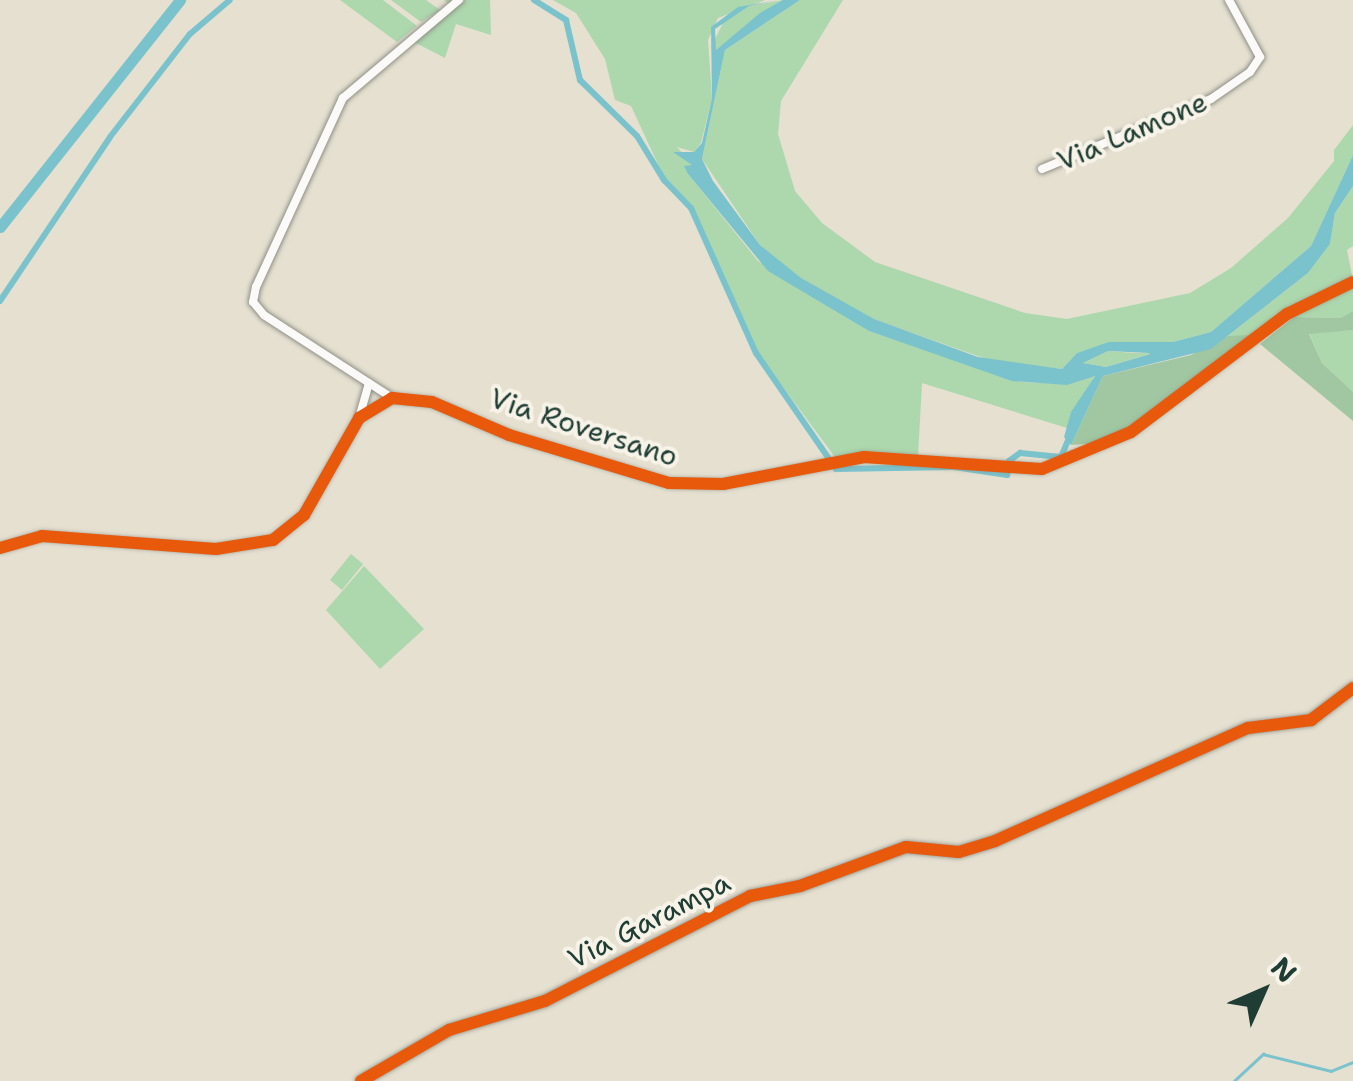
<!DOCTYPE html>
<style>
body{margin:0}
#map{position:relative;width:1353px;height:1081px;overflow:hidden;background:#e5e0d0;font-family:"Shantell Sans",sans-serif}
div>[style]{position:absolute}
.green>*{inset:0;background:#add7ad}
.forest>*{inset:0;background:#a0c7a1}
.water>*{inset:0;background:#7bc3cc}
.stream>*{height:2.5px;margin:-1.25px;padding:0 1.25px;transform-origin:1.25px;border-radius:1.25px;background:#7bc3cc}
.canal>*{height:6px;margin:-3px;padding:0 3px;transform-origin:3px;border-radius:3px;background:#7bc3cc}
.river>*{height:11px;margin:-5.5px;padding:0 5.5px;transform-origin:5.5px;border-radius:5.5px;background:#7bc3cc}
.roads{filter:drop-shadow(0 0 2px #8e9086) drop-shadow(0 0 2px #8e9086)}
.street>*{height:8px;margin:-4px;padding:0 4px;transform-origin:4px;border-radius:4px;background:#fbfaf8}
.secondary>*{height:10px;margin:-5px;padding:0 5px;transform-origin:5px;border-radius:5px;background:#fbfaf8}
.cycleway>*{height:12px;margin:-6px;padding:0 6px;transform-origin:6px;border-radius:6px;background:#e8590c}
span{translate:-50% -50%;white-space:nowrap;text-align:center;line-height:1.15;-webkit-text-stroke:8px #f7f3e8;paint-order:stroke}
.street-label{font-size:28px;color:#1f3d34}
.north{position:absolute;left:1213px;top:941px;width:100px;height:100px;-webkit-text-stroke:8px #f7f3e8;paint-order:stroke;rotate:45deg;font-size:28px;font-weight:700;line-height:40px;text-align:center;color:#1f3d34}
.north::after{content:'';display:block;margin:auto;width:35px;height:45px;background:#1f3d34;clip-path:polygon(50% 0,100% 100%,50% 72%,0 100%)}
</style>
<div id="map">
<div class="green">
<i style="clip-path:polygon(340px 0,383px 0,417px 26px,397px 42px)"></i>
<i style="clip-path:polygon(391px 0,426px 0,440px 10px,421px 22px)"></i>
<i style="clip-path:polygon(444px 0,490px 0,491px 35px,456px 24px,445px 58px,414px 42px,452px 6px)"></i>
<i style="clip-path:polygon(553px 0,765px 0,718px 18px,708px 40px,712px 98px,701px 143px,694px 152px,677px 147px,695px 167px,688px 174px,758px 261px,869px 331px,1021px 382px,1067px 384px,1095px 375px,1067px 428px,922px 383px,918px 456px,835px 457px,757px 352px,693px 206px,663px 175px,631px 106px,615px 100px,605px 59px,576px 13px)"></i>
<i style="clip-path:polygon(783px 0,716px 50px,711px 47px,724px 21px,749px 6px)"></i>
<i style="clip-path:polygon(800px 0,843px 0,781px 101px,778px 134px,795px 191px,822px 223px,875px 262px,1025px 313px,1067px 319px,1190px 293px,1231px 268px,1288px 218px,1334px 161px,1334px 150px,1353px 125px,1353px 155px,1311px 246px,1211px 332px,1173px 342px,1109px 343px,1077px 353px,1062px 369px,992px 361px,873px 319px,801px 279px,760px 245px,702px 159px,725px 50px)"></i>
<i style="clip-path:polygon(1353px 186px,1353px 246px,1347px 250px,1353px 280px,1291px 309px,1255px 339px,1228px 336px,1308px 273px,1330px 244px,1335px 213px)"></i>
<i style="clip-path:polygon(1353px 287px,1353px 311px,1342px 318px,1294px 317px)"></i>
<i style="clip-path:polygon(1353px 330px,1353px 392px,1322px 363px,1309px 333px)"></i>
<i style="clip-path:polygon(1108px 351px,1134px 353px,1152px 353px,1106px 367px,1083px 363px)"></i>
<i style="clip-path:polygon(351px 554px,363px 564px,342px 590px,330px 580px)"></i>
<i style="clip-path:polygon(364px 566px,424px 629px,380px 669px,326px 610px)"></i>
</div>
<div class="forest">
<i style="clip-path:polygon(1353px 311px,1353px 330px,1309px 334px,1322px 363px,1353px 392px,1353px 421px,1260px 344px,1294px 317px,1341px 318px)"></i>
<i style="clip-path:polygon(1252px 335px,1255px 339px,1144px 422px,1100px 443px,1071px 445px,1103px 376px,1191px 355px,1228px 336px)"></i>
</div>
<div class="water">
<i style="clip-path:polygon(evenodd,778px 0,749px 6px,715px 29px,716px 50px,760px 13px,783px 0,800px 0,725px 50px,702px 159px,713px 181px,760px 245px,801px 278px,874px 319px,978px 357px,1062px 369px,1077px 353px,1109px 342px,1173px 342px,1211px 332px,1311px 246px,1353px 155px,1353px 186px,1335px 213px,1330px 244px,1308px 273px,1211px 349px,1103px 376px,1071px 445px,1064px 437px,1071px 412px,1095px 376px,1067px 385px,1012px 381px,869px 331px,768px 271px,688px 174px,684px 166px,692px 165px,673px 152px,694px 152px,702px 143px,712px 98px,711px 27px,738px 7px,778px 0,1108px 351px,1149px 353px,1150px 354px,1106px 367px,1083px 363px,1108px 351px)"></i>
</div>
<div class="stream">
<i style="left:1234px;top:1081px;width:40px;rotate:-43deg"></i>
<i style="left:1263px;top:1054px;width:70px;rotate:14deg"></i>
<i style="left:1331px;top:1071px;width:24px;rotate:-22deg"></i>
</div>
<div class="canal">
<i style="left:534px;top:0;width:38px;rotate:32deg"></i>
<i style="left:566px;top:20px;width:62px;rotate:76.9deg"></i>
<i style="left:580px;top:80px;width:80px;rotate:44.5deg"></i>
<i style="left:637px;top:136px;width:52px;rotate:58.5deg"></i>
<i style="left:664px;top:180px;width:39px;rotate:46deg"></i>
<i style="left:691px;top:208px;width:159px;rotate:65.9deg"></i>
<i style="left:756px;top:353px;width:141px;rotate:55.4deg"></i>
<i style="left:836px;top:469px;width:118px;rotate:-1deg"></i>
<i style="left:954px;top:467px;width:54px;rotate:8.6deg"></i>
<i style="left:1007px;top:475px;width:14px;rotate:-82deg"></i>
<i style="left:1009px;top:461px;width:14px;rotate:-36deg"></i>
<i style="left:1020px;top:453px;width:41px;rotate:5.6deg"></i>
<i style="left:1061px;top:457px;width:21px;rotate:-67deg"></i>
<i style="left:0;top:301px;width:197px;rotate:-56.1deg"></i>
<i style="left:110px;top:137px;width:130px;rotate:-52.2deg"></i>
<i style="left:190px;top:34px;width:52px;rotate:-40.4deg"></i>
</div>
<div class="river">
<i style="left:0;top:227px;width:290px;rotate:-51.6deg"></i>
</div>
<div class="roads">
<div class="street">
<i style="left:1042px;top:169px;width:183px;rotate:-22.5deg"></i>
<i style="left:1211px;top:99px;width:47px;rotate:-34.7deg"></i>
<i style="left:1250px;top:72px;width:18px;rotate:-56deg"></i>
<i style="left:1260px;top:57px;width:65px;rotate:-118.5deg"></i>
<i style="left:369px;top:383px;width:27px;rotate:33deg"></i>
<i style="left:359px;top:418px;width:36px;rotate:-74deg"></i>
<i style="left:369px;top:383px;width:125px;rotate:-147.1deg"></i>
<i style="left:264px;top:315px;width:17px;rotate:-130deg"></i>
<i style="left:253px;top:302px;width:15px;rotate:-79deg"></i>
<i style="left:256px;top:287px;width:208px;rotate:-65.3deg"></i>
<i style="left:343px;top:98px;width:152px;rotate:-40.2deg"></i>
<i style="left:0;top:548px;width:44px;rotate:-15.9deg"></i>
<i style="left:42px;top:536px;width:174px;rotate:4.3deg"></i>
<i style="left:216px;top:549px;width:58px;rotate:-9deg"></i>
<i style="left:273px;top:540px;width:40px;rotate:-39deg"></i>
<i style="left:304px;top:515px;width:112px;rotate:-60.4deg"></i>
<i style="left:359px;top:418px;width:39px;rotate:-31deg"></i>
<i style="left:392px;top:398px;width:40px;rotate:5.7deg"></i>
<i style="left:432px;top:402px;width:84px;rotate:23.2deg"></i>
<i style="left:509px;top:435px;width:167px;rotate:16.7deg"></i>
<i style="left:669px;top:483px;width:54px;rotate:1.1deg"></i>
<i style="left:723px;top:484px;width:144px;rotate:-10.8deg"></i>
<i style="left:864px;top:457px;width:178px;rotate:3.9deg"></i>
<i style="left:1042px;top:469px;width:96px;rotate:-22.6deg"></i>
<i style="left:1131px;top:432px;width:196px;rotate:-37.1deg"></i>
<i style="left:1287px;top:314px;width:73px;rotate:-25.9deg"></i>
</div>
<div class="secondary">
<i style="left:361px;top:1081px;width:102px;rotate:-30.1deg"></i>
<i style="left:449px;top:1030px;width:100px;rotate:-16.8deg"></i>
<i style="left:545px;top:1001px;width:230px;rotate:-27.1deg"></i>
<i style="left:750px;top:896px;width:51px;rotate:-11.3deg"></i>
<i style="left:800px;top:886px;width:113px;rotate:-20.2deg"></i>
<i style="left:906px;top:847px;width:53px;rotate:5.4deg"></i>
<i style="left:959px;top:852px;width:38px;rotate:-17deg"></i>
<i style="left:995px;top:841px;width:277px;rotate:-24.1deg"></i>
<i style="left:1248px;top:728px;width:64px;rotate:-7.2deg"></i>
<i style="left:1311px;top:720px;width:53px;rotate:-37.3deg"></i>
</div>
</div>
<div class="cycleway">
<i style="left:0;top:548px;width:44px;rotate:-15.9deg"></i>
<i style="left:42px;top:536px;width:174px;rotate:4.3deg"></i>
<i style="left:216px;top:549px;width:58px;rotate:-9deg"></i>
<i style="left:273px;top:540px;width:40px;rotate:-39deg"></i>
<i style="left:304px;top:515px;width:112px;rotate:-60.4deg"></i>
<i style="left:359px;top:418px;width:39px;rotate:-31deg"></i>
<i style="left:392px;top:398px;width:40px;rotate:5.7deg"></i>
<i style="left:432px;top:402px;width:84px;rotate:23.2deg"></i>
<i style="left:509px;top:435px;width:167px;rotate:16.7deg"></i>
<i style="left:669px;top:483px;width:54px;rotate:1.1deg"></i>
<i style="left:723px;top:484px;width:144px;rotate:-10.8deg"></i>
<i style="left:864px;top:457px;width:178px;rotate:3.9deg"></i>
<i style="left:1042px;top:469px;width:96px;rotate:-22.6deg"></i>
<i style="left:1131px;top:432px;width:196px;rotate:-37.1deg"></i>
<i style="left:1287px;top:314px;width:73px;rotate:-25.9deg"></i>
<i style="left:361px;top:1081px;width:102px;rotate:-30.1deg"></i>
<i style="left:449px;top:1030px;width:100px;rotate:-16.8deg"></i>
<i style="left:545px;top:1001px;width:230px;rotate:-27.1deg"></i>
<i style="left:750px;top:896px;width:51px;rotate:-11.3deg"></i>
<i style="left:800px;top:886px;width:113px;rotate:-20.2deg"></i>
<i style="left:906px;top:847px;width:53px;rotate:5.4deg"></i>
<i style="left:959px;top:852px;width:38px;rotate:-17deg"></i>
<i style="left:995px;top:841px;width:277px;rotate:-24.1deg"></i>
<i style="left:1248px;top:728px;width:64px;rotate:-7.2deg"></i>
<i style="left:1311px;top:720px;width:53px;rotate:-37.3deg"></i>
</div>
<div class="street-label">
<span style="left:1132px;top:131px;rotate:-23deg">Via Lamone</span>
<span style="left:584px;top:427px;rotate:18deg">Via Roversano</span>
<span style="left:649px;top:920px;rotate:-27deg">Via Garampa</span>
</div>
<div class="north">N</div>
</div>
